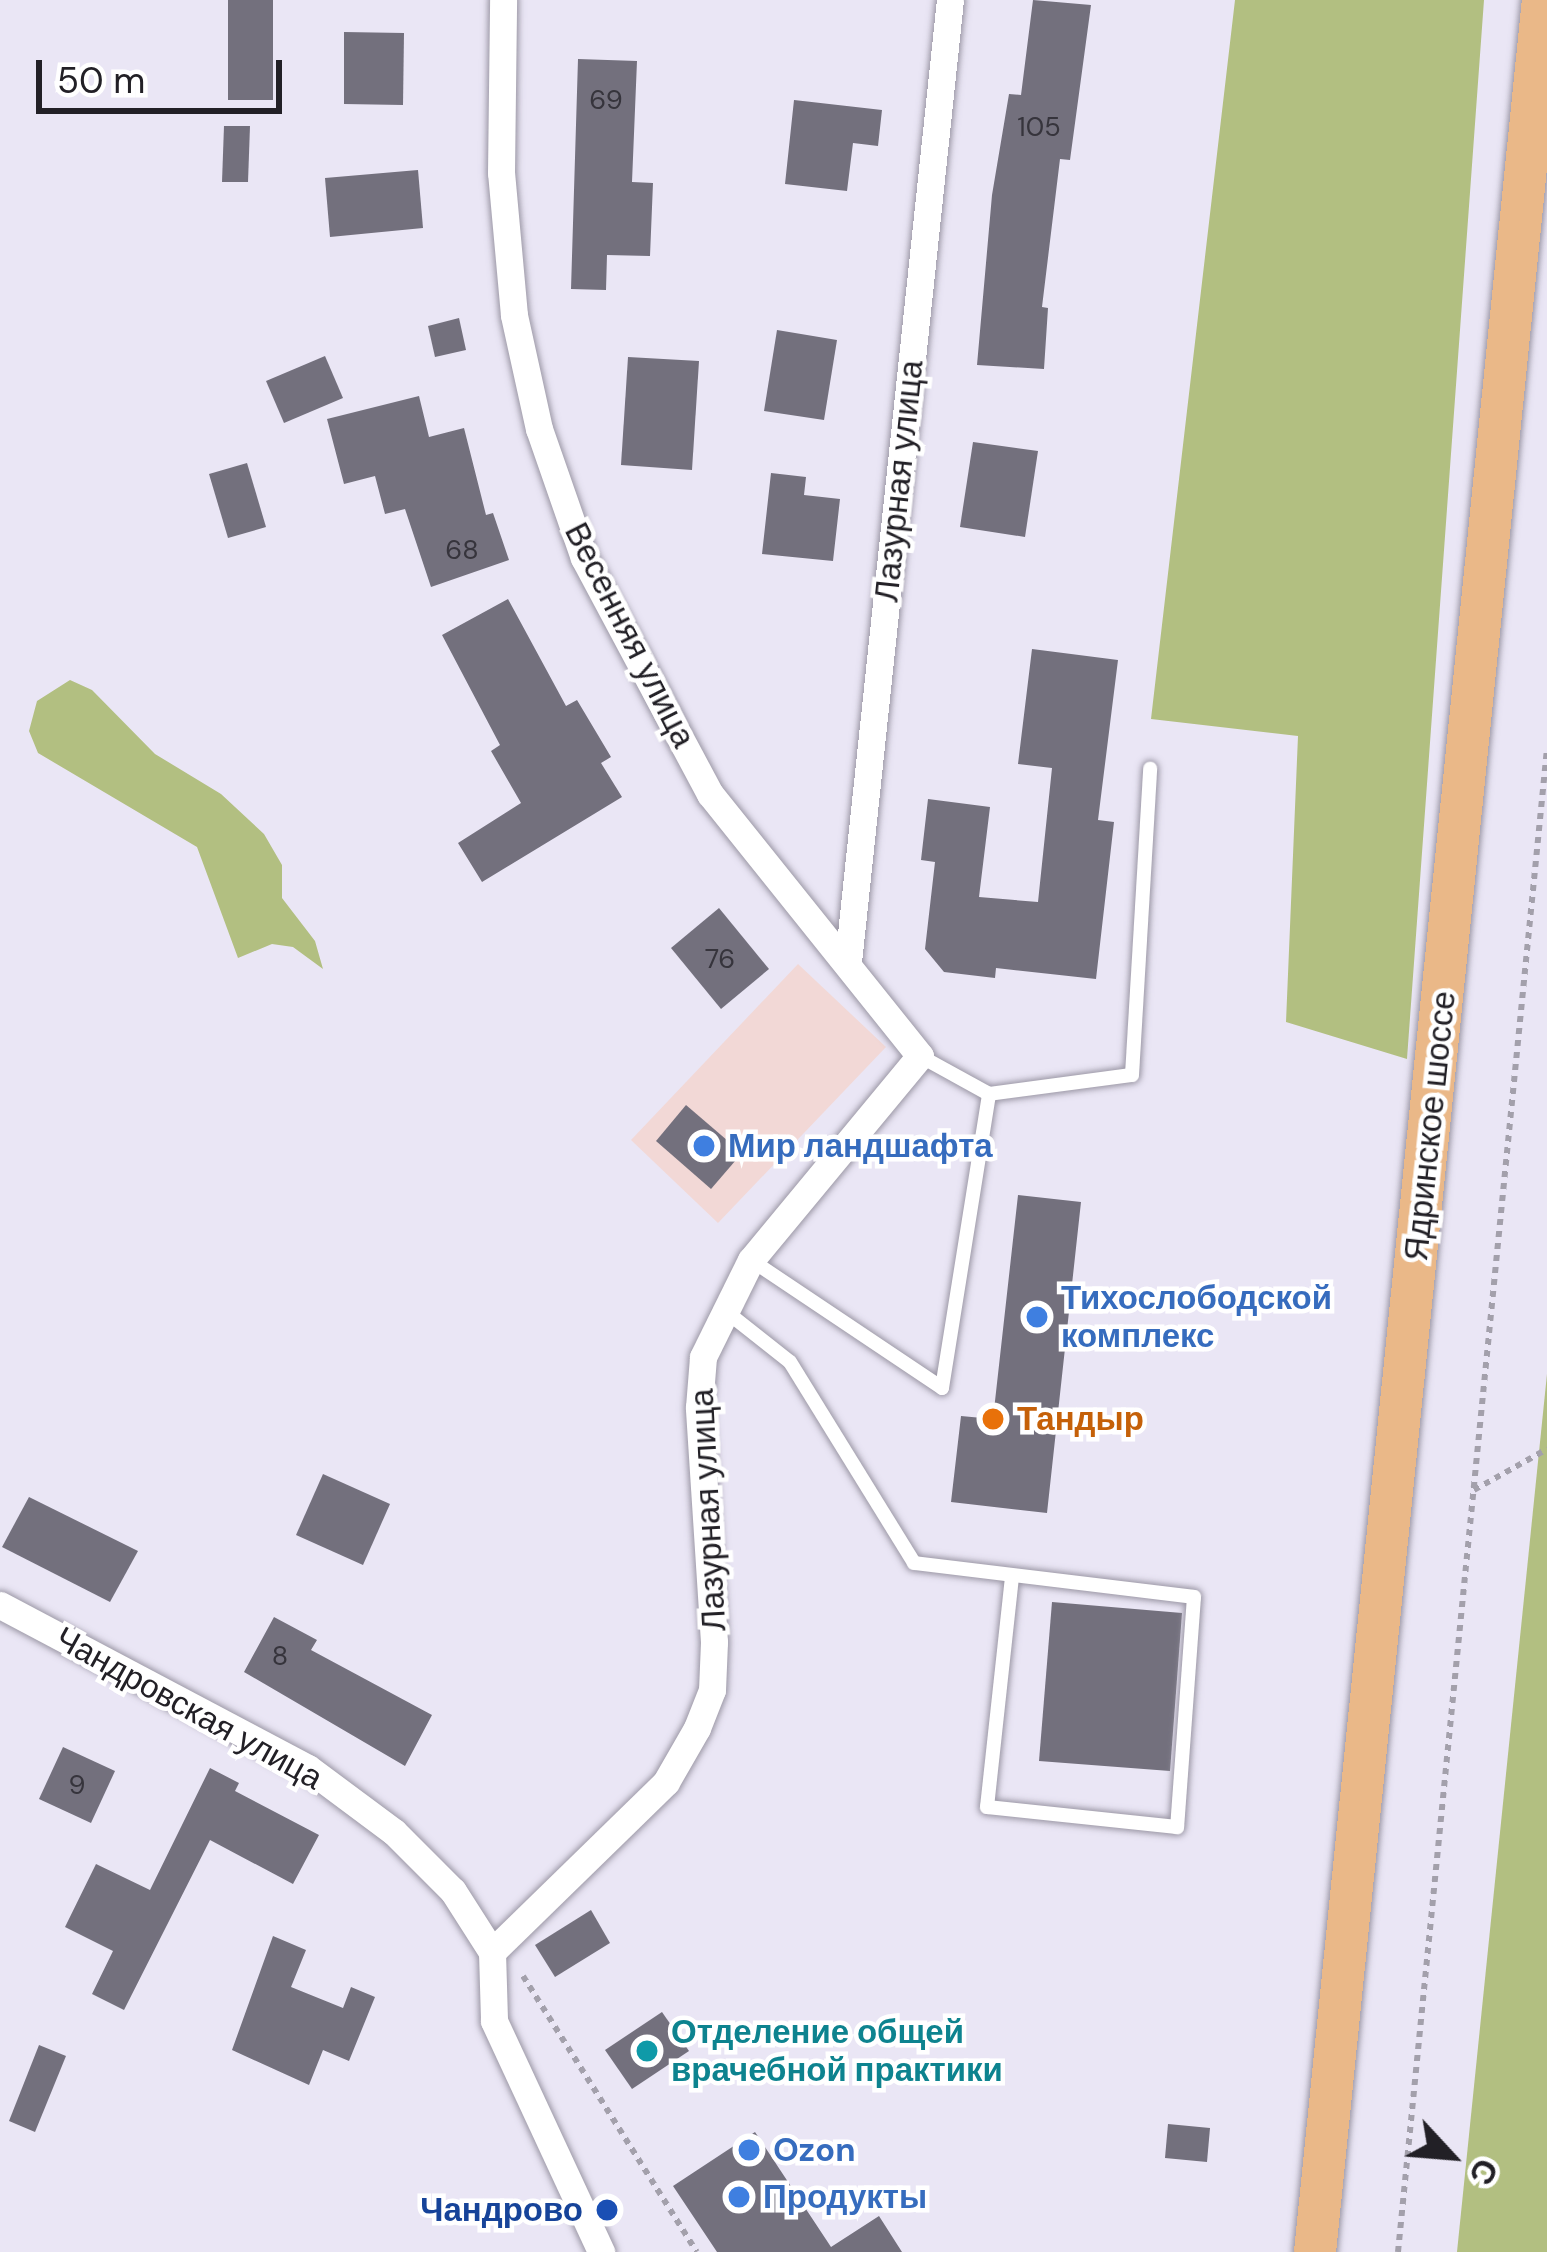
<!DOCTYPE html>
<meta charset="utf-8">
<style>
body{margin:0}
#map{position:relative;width:1547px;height:2252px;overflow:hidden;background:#eae6f5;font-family:"DM Sans",sans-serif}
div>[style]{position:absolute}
.commercial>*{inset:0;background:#f2d8d6}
.green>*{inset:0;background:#b2bf81}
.building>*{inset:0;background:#73707d}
.path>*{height:6px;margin-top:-3px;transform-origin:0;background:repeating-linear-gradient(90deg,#a3a0ab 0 6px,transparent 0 12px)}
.roads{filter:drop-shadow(0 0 3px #9c98a6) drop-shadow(0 0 3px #9c98a6)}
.service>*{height:14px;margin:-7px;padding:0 7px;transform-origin:7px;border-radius:7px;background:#fff}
.minor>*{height:27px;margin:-13.5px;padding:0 13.5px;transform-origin:13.5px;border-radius:13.5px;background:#fff}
.primary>*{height:42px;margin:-21px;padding:0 21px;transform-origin:21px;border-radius:21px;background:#eab888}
.dots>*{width:33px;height:33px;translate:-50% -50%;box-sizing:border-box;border:6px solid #fff;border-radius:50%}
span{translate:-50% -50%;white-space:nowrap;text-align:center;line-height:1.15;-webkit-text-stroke:9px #fff;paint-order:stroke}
.number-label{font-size:27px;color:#36343c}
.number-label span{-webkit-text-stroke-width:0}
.street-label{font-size:33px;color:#222026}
.shop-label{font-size:33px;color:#366cbe;font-weight:700}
.left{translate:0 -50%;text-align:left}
.food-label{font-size:33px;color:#c56008;font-weight:700}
.culture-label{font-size:33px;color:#0d838f;font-weight:700}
.transit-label{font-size:33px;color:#164399;font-weight:700}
.right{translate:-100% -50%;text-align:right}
.north{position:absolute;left:1391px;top:2096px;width:120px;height:120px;-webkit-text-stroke:9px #fff;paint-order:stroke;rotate:116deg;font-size:33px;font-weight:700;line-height:48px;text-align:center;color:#222026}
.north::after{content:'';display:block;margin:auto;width:42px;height:54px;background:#222026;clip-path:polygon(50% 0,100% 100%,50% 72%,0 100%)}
.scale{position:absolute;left:36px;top:60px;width:246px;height:54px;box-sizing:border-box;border:6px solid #222026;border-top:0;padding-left:15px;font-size:36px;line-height:42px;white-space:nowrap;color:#222026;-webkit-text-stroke:9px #fff;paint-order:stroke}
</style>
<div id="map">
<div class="commercial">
<i style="clip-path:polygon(798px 964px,886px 1047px,718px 1223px,631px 1140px)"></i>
</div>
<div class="green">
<i style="clip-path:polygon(1235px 0,1484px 0,1407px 1059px,1286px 1022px,1298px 736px,1151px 719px)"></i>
<i style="clip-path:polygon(70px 680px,92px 690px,155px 754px,221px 794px,264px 834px,282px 865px,282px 898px,315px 941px,323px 969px,293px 947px,272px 944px,238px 958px,197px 847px,38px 753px,29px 731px,37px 701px)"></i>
<i style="clip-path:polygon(1547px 1374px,1547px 2252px,1457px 2252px)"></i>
</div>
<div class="building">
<i style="clip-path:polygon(228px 0,273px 0,273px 100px,228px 100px)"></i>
<i style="clip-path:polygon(1033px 0,1091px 5px,1070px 160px,1060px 159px,1042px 307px,1048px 308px,1044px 369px,977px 365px,992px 195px,1009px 94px,1021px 95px)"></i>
<i style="clip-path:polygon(344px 32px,404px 33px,403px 105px,344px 104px)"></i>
<i style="clip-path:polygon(578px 59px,637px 61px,632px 182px,653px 183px,650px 256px,607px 255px,606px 290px,571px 289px)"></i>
<i style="clip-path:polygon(794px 100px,882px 110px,878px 146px,853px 143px,847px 191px,785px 184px)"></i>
<i style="clip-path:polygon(224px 126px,250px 126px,248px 182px,222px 182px)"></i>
<i style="clip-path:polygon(418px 170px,423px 228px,330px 237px,325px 178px)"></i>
<i style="clip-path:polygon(459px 318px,466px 350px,435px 357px,428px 326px)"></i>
<i style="clip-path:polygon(777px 330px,837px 340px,824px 420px,764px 411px)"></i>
<i style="clip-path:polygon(325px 356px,343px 398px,284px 423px,266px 381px)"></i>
<i style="clip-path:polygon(628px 357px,699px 361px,692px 470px,621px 465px)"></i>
<i style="clip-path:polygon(419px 396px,429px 437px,464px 428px,486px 515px,493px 513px,509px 560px,431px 587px,405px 509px,385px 514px,375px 476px,344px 484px,327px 419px)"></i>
<i style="clip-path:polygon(973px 442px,1038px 451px,1025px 537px,960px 527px)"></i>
<i style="clip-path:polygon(247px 463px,266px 527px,228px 538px,209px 474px)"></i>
<i style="clip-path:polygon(771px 473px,806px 477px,804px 495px,840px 499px,833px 561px,762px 554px)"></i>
<i style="clip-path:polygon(508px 599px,566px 706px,577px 700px,611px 757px,601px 763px,622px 797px,482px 882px,458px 843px,521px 803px,491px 751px,500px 745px,442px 635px)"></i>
<i style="clip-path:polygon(1032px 649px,1118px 660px,1098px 820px,1114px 822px,1096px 979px,996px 968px,995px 978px,944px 972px,925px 949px,935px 862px,921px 860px,928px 799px,990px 807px,979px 897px,1038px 902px,1052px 768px,1018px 764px)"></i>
<i style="clip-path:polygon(719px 908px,769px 969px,721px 1009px,671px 948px)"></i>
<i style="clip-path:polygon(686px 1105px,742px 1153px,711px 1189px,656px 1141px)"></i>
<i style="clip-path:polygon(1018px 1195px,1081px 1202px,1047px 1513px,951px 1502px,961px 1416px,993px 1419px)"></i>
<i style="clip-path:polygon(323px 1474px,390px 1504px,363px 1565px,296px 1535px)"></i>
<i style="clip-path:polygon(29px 1497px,138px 1551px,110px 1602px,2px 1547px)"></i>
<i style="clip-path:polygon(1052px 1602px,1182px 1613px,1170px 1771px,1039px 1761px)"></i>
<i style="clip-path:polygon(274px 1617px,317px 1640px,311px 1650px,432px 1715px,405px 1766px,244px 1672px)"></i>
<i style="clip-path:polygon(63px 1747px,115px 1771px,91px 1823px,39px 1799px)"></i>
<i style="clip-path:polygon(210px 1768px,239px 1783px,235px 1791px,319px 1835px,293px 1884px,210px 1840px,124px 2010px,92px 1994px,113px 1951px,65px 1927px,96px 1864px,150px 1890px)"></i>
<i style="clip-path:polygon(591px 1910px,610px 1943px,555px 1977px,535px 1945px)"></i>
<i style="clip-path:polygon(273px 1936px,306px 1950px,291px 1987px,343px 2008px,351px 1987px,375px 1997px,349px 2061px,323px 2050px,309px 2085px,232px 2050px)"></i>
<i style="clip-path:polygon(662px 2012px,689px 2051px,632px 2089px,605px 2050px)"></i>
<i style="clip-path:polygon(39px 2045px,66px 2056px,35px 2132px,9px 2121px)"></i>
<i style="clip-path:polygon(1168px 2124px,1210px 2128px,1207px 2162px,1165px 2158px)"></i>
<i style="clip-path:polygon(755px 2132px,831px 2247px,879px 2216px,902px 2252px,717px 2252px,673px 2186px)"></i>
</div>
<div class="path">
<i style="left:1474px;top:1490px;width:84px;rotate:-29.3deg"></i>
<i style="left:523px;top:1976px;width:326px;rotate:57.8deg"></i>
<i style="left:1398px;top:2252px;width:1510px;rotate:-84.34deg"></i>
</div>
<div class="roads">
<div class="service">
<i style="left:989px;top:1094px;width:144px;rotate:-7.6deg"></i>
<i style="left:1132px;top:1075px;width:307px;rotate:-86.6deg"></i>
<i style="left:751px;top:1260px;width:230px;rotate:33.8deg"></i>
<i style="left:942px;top:1388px;width:298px;rotate:-80.9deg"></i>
<i style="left:989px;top:1094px;width:79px;rotate:-151.2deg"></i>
<i style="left:723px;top:1309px;width:85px;rotate:38.3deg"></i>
<i style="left:790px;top:1362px;width:236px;rotate:58.3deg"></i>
<i style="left:914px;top:1563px;width:282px;rotate:6.9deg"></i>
<i style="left:1194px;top:1597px;width:231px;rotate:94.2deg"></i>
<i style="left:1177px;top:1827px;width:191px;rotate:-174deg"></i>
<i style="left:987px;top:1807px;width:231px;rotate:-83.8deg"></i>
</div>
<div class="minor">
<i style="left:848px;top:962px;width:967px;rotate:-83.95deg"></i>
<i style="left:0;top:1605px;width:348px;rotate:27.9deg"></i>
<i style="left:308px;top:1768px;width:107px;rotate:36.7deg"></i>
<i style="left:394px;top:1832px;width:83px;rotate:45deg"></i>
<i style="left:453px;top:1891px;width:72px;rotate:57.4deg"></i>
<i style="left:492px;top:1952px;width:69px;rotate:88.3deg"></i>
<i style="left:494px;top:2021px;width:255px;rotate:65.1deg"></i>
<i style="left:492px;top:1952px;width:243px;rotate:-44.3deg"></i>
<i style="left:666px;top:1782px;width:62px;rotate:-60.1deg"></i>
<i style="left:697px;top:1728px;width:41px;rotate:-68.5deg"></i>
<i style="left:712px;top:1690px;width:48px;rotate:-87.6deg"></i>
<i style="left:714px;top:1642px;width:235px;rotate:-93.7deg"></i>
<i style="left:699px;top:1407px;width:50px;rotate:-85.4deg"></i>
<i style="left:703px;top:1357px;width:108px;rotate:-63.7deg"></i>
<i style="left:751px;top:1260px;width:265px;rotate:-50.4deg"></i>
<i style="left:920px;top:1056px;width:336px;rotate:-128.7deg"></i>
<i style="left:710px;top:794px;width:268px;rotate:-118.1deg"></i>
<i style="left:584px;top:558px;width:137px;rotate:-109.2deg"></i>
<i style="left:539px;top:429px;width:117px;rotate:-102.4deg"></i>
<i style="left:514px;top:315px;width:143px;rotate:-95.2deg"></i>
<i style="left:501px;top:173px;width:173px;rotate:-89.3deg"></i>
</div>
<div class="primary">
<i style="left:1315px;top:2252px;width:2264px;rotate:-84.22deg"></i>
</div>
</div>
<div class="dots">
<i style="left:704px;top:1146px;background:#3f7fe0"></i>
<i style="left:1037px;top:1317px;background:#3f7fe0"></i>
<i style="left:993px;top:1419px;background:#e8710a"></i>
<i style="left:647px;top:2051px;background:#0f9aa8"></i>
<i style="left:749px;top:2150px;background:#3f7fe0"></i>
<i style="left:739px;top:2197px;background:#3f7fe0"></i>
<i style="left:607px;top:2210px;background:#1a4fb4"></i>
</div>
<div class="number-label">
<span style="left:606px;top:100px">69</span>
<span style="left:1039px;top:127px">105</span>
<span style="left:462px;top:550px">68</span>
<span style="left:720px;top:959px">76</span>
<span style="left:280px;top:1656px">8</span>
<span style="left:77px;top:1785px">9</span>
</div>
<div class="street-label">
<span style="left:899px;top:481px;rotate:-84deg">Лазурная улица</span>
<span style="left:630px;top:635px;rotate:63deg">Весенняя улица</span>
<span style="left:1430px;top:1126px;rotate:-84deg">Ядринское шоссе</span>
<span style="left:708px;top:1510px;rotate:-93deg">Лазурная улица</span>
<span style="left:189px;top:1708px;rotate:29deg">Чандровская улица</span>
</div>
<div class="shop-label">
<span class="left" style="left:728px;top:1146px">Мир ландшафта</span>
<span class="left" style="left:1061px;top:1317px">Тихослободской<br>комплекс</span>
<span class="left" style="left:773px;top:2150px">Ozon</span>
<span class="left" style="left:763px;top:2197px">Продукты</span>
</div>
<div class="food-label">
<span class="left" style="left:1017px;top:1419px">Тандыр</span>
</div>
<div class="culture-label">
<span class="left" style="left:671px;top:2051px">Отделение общей<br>врачебной практики</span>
</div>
<div class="transit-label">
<span class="right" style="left:583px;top:2210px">Чандрово</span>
</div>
<div class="north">С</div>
<div class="scale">50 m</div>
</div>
